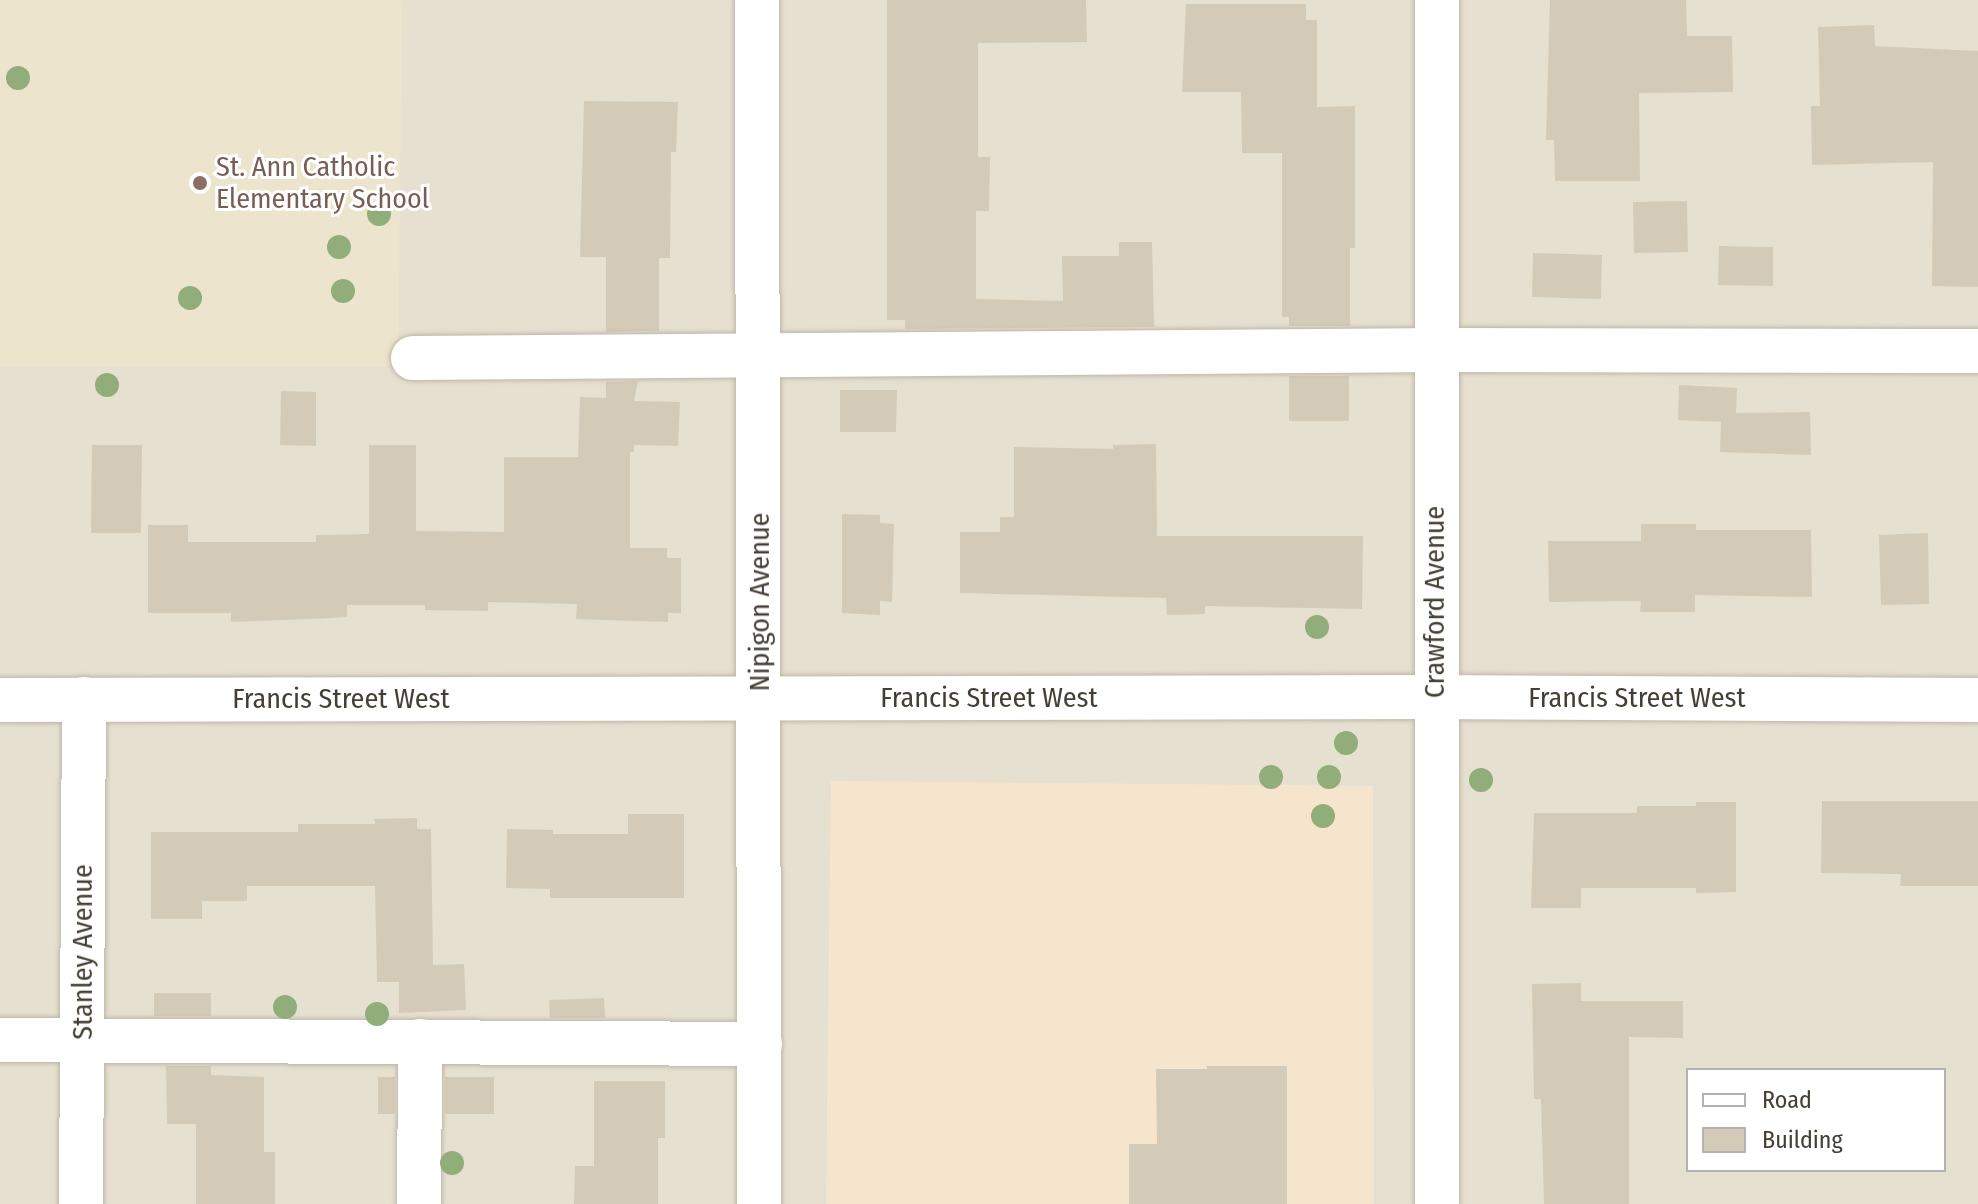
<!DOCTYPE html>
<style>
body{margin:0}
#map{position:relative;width:1978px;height:1204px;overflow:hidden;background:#f2eee3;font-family:"Fira Sans Condensed",sans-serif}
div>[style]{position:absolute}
.residential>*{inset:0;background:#e6e0d1}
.commercial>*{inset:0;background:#f6e5cd}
.education>*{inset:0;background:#ece4cc}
.building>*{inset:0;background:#d4cab8}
.roads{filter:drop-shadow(0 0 2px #beb6a6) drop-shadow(0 0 2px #beb6a6)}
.minor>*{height:44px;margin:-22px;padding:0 22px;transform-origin:22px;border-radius:22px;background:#fff}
.trees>*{width:24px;height:24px;margin:-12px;border-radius:50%;background:#91ad7a}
.dots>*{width:22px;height:22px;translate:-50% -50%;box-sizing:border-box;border:4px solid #fff;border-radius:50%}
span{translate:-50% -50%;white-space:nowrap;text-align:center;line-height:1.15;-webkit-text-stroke:6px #fff;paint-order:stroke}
.education-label{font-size:28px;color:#785e54}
.left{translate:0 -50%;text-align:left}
.street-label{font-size:28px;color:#443e33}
.legend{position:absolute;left:1686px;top:1068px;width:260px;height:104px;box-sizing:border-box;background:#fff;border:2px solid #b4b2ad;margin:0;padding:10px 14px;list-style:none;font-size:24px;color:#443e33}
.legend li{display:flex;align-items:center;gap:16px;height:40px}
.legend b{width:40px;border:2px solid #b4b2ad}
</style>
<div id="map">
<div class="residential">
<i style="clip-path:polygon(evenodd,0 0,1978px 0,1978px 1204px,0 1204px,0 0,1688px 1070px,1944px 1070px,1944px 1170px,1688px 1170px,1688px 1070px)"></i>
</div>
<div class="commercial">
<i style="clip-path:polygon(831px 781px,1373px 786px,1374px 1204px,826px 1204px)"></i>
</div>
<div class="education">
<i style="clip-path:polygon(0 0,402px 0,398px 366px,0 366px)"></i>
</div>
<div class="building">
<i style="clip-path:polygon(887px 0,1086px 0,1087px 42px,978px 43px,978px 157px,990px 157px,989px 211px,976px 211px,976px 299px,1063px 301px,1062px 256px,1119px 256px,1119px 242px,1152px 242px,1154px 327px,905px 329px,905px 320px,887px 320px)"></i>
<i style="clip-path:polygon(1550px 0,1686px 0,1687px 36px,1732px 36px,1733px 92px,1639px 93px,1640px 181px,1555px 181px,1554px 140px,1546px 140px)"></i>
<i style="clip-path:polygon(1186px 4px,1306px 4px,1306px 20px,1317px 20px,1317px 107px,1355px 106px,1355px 248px,1350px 248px,1350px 326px,1289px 326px,1289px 317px,1282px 317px,1282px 153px,1242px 153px,1241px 92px,1182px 92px)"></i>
<i style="clip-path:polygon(1874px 25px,1875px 46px,1978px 51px,1978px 287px,1932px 286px,1933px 162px,1812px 165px,1811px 106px,1820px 106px,1818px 27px)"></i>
<i style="clip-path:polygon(584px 101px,678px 102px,676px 152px,671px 152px,670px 258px,659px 258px,659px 331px,606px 332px,606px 257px,580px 257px)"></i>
<i style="clip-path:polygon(1687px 201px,1688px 252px,1634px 253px,1633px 202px)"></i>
<i style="clip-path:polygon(1719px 246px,1773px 247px,1773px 286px,1718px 285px)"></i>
<i style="clip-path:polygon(1533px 253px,1602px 255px,1601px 299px,1532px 297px)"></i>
<i style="clip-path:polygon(1289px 376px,1349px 376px,1349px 421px,1289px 421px)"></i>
<i style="clip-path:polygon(638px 381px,634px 401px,680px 402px,678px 446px,634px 445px,634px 452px,630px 452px,630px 548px,667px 548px,667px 558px,681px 558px,681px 613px,668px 613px,668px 622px,576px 619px,577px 604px,488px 602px,488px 611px,425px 610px,425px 605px,347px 605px,347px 617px,309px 619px,231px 622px,231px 613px,148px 613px,148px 525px,188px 525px,188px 542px,316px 542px,316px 535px,369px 534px,369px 445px,416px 445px,416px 531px,504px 532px,504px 457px,578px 457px,580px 397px,606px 398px,606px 382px)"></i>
<i style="clip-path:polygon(1679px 385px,1737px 388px,1736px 413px,1810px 412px,1811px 455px,1720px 452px,1721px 422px,1678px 420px)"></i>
<i style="clip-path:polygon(840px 390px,897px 390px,896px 432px,840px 432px)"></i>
<i style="clip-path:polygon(281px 391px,316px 392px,316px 446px,280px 445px)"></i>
<i style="clip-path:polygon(1156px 444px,1157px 536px,1363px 536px,1362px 609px,1205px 606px,1205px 614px,1167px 615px,1166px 598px,960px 593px,960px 532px,1000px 532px,1000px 517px,1014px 517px,1014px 447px,1113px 449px,1113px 445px)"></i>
<i style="clip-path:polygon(92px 445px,142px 445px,141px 533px,91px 533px)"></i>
<i style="clip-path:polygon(842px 514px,880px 515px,880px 523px,894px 524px,892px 602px,880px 601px,880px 615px,842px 613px)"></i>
<i style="clip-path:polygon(1641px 524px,1696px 524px,1696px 530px,1811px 530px,1812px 597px,1695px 595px,1695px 612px,1640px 612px,1641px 601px,1549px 602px,1548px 541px,1641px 541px)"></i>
<i style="clip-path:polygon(1928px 533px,1929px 604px,1881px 605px,1879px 535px)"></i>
<i style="clip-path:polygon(1822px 801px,1978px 801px,1978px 886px,1900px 886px,1901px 874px,1821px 873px)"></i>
<i style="clip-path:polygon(1696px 802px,1736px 802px,1736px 892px,1696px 893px,1696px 888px,1581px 888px,1581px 908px,1531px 908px,1534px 813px,1637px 813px,1637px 806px,1696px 806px)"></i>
<i style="clip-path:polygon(628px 814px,684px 814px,684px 898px,550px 898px,550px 889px,506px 888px,507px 829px,553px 830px,553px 834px,628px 834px)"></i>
<i style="clip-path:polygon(417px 818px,417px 829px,431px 829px,433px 965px,464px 964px,466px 1010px,399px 1013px,399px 982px,377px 982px,375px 886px,247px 886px,247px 901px,202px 901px,202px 919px,151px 919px,151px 832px,298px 832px,298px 824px,375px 824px,374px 819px)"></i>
<i style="clip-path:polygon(1581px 983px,1581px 1001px,1683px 1001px,1683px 1038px,1629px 1037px,1629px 1204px,1544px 1204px,1541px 1099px,1534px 1099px,1532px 984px)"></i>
<i style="clip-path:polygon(154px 993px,211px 993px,211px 1016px,154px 1016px)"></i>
<i style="clip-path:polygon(604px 998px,605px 1018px,550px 1018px,549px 1000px)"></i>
<i style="clip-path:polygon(166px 1066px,211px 1066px,211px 1075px,264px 1077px,264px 1152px,275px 1152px,275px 1204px,196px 1204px,196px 1124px,167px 1124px)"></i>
<i style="clip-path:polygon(1207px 1066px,1287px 1066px,1287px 1204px,1129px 1204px,1129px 1144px,1157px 1144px,1156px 1069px,1207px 1069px)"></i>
<i style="clip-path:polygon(378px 1077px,395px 1077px,395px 1114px,378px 1114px)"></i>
<i style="clip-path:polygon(445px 1077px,494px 1077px,494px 1114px,445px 1114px)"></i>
<i style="clip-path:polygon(594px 1081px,665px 1081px,665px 1138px,658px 1138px,658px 1204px,574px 1204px,575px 1166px,594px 1166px)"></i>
</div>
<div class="roads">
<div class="minor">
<i style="left:757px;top:0;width:1204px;rotate:89.9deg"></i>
<i style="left:413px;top:358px;width:1023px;rotate:-0.45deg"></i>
<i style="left:1436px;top:350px;width:542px;rotate:0.11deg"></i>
<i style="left:0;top:700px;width:1435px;rotate:-0.12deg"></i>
<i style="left:1435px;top:697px;width:543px;rotate:0.32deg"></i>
<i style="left:0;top:1040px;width:760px;rotate:0.3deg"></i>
<i style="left:81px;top:1204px;width:505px;rotate:-89.66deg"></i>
<i style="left:419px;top:1204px;width:163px;rotate:-89.6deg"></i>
<i style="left:1437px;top:1204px;width:1204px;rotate:-90deg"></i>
</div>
</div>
<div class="trees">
<i style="left:18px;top:78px"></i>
<i style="left:379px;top:214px"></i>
<i style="left:339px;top:247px"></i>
<i style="left:343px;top:291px"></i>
<i style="left:190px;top:298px"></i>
<i style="left:107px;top:385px"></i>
<i style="left:1317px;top:627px"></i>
<i style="left:1346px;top:743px"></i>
<i style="left:1271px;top:777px"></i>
<i style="left:1329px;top:777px"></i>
<i style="left:1481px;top:780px"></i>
<i style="left:1323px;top:816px"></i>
<i style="left:285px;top:1007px"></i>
<i style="left:377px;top:1014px"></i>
<i style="left:452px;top:1163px"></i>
</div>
<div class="dots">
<i style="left:200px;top:183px;background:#8d6e63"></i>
</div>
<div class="education-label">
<span class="left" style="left:216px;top:183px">St. Ann Catholic<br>Elementary School</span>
</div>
<div class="street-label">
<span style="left:760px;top:602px;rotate:-90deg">Nipigon Avenue</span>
<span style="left:1435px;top:602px;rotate:-90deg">Crawford Avenue</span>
<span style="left:989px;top:698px">Francis Street West</span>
<span style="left:1637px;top:698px">Francis Street West</span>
<span style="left:341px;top:699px">Francis Street West</span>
<span style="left:83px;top:952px;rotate:-90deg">Stanley Avenue</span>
</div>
<ul class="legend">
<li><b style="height:10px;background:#fff"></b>Road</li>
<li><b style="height:22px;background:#d4cab8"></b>Building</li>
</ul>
</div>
